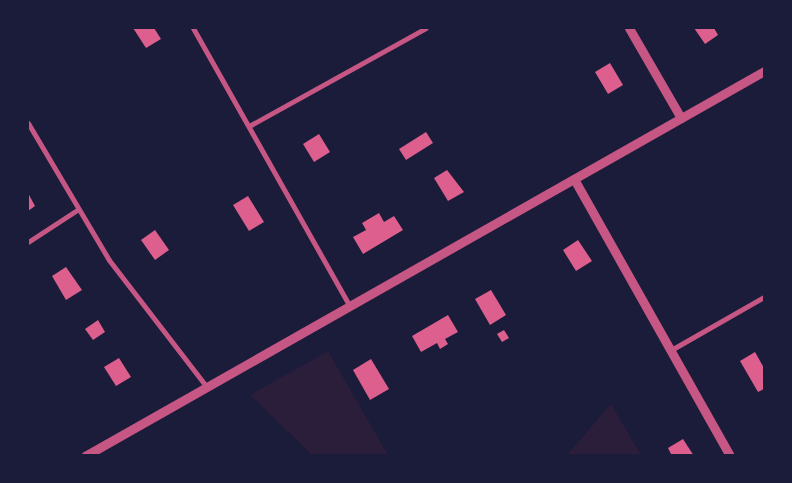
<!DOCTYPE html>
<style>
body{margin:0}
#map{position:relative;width:792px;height:483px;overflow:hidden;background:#1b1b3a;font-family:Bitter,serif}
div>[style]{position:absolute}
.green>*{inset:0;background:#2a1e3b}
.building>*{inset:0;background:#dd5f8e}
.minor>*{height:5px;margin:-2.5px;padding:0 2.5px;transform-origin:2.5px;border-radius:2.5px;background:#c65784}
.tertiary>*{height:9px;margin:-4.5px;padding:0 4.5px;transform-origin:4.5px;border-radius:4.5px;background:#c65784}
span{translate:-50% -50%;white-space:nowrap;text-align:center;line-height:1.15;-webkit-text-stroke:5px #1b1b3a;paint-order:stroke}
.frame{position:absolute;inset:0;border:29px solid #1b1b3a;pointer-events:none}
</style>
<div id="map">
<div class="green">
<i style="clip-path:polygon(328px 351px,388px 455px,312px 455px,250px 395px)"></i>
<i style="clip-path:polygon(611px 404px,641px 455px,566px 455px,568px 454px)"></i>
</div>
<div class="building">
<i style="clip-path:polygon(133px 28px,154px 28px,161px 39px,146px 48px)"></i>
<i style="clip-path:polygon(694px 28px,714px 28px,718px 35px,705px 44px)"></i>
<i style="clip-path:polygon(610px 63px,623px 85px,608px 94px,595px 72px)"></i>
<i style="clip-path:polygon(426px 132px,433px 143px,406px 160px,399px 149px)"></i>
<i style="clip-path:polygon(319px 134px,330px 152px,314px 162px,303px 144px)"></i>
<i style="clip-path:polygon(447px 170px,464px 192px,448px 201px,434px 178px)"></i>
<i style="clip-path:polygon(28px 193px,35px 206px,28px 211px)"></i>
<i style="clip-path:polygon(248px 196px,264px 222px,249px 231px,233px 205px)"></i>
<i style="clip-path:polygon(379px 213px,384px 222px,394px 216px,403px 230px,363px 254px,353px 237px,366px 230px,362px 223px)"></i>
<i style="clip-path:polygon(155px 230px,169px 250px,155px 260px,141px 240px)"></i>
<i style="clip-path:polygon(578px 240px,592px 261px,576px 271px,563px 250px)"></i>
<i style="clip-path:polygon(66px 267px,82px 290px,66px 300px,52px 276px)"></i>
<i style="clip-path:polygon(491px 290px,506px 315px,490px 325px,475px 299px)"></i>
<i style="clip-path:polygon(448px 315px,458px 332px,445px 339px,448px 344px,440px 349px,437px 343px,421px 352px,412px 336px)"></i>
<i style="clip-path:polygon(98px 320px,105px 332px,93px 340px,85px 329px)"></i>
<i style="clip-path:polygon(504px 330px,509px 338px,502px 342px,497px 334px)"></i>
<i style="clip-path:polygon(755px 352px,764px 368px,764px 389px,758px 392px,740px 361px)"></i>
<i style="clip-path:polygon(119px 358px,131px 377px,116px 386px,104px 367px)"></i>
<i style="clip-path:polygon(371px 359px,389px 389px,370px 400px,353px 370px)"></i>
<i style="clip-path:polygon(683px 439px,694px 456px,672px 456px,668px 448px)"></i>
</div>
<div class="minor">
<i style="left:193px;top:28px;width:318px;rotate:60.6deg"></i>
<i style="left:28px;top:123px;width:159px;rotate:59.4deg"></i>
<i style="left:109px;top:260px;width:159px;rotate:52.4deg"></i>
<i style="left:249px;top:126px;width:202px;rotate:-29deg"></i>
<i style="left:28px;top:242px;width:59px;rotate:-33.1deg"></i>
<i style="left:671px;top:350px;width:107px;rotate:-29.7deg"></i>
</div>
<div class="tertiary">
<i style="left:629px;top:28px;width:104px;rotate:60deg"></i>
<i style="left:574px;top:179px;width:318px;rotate:60.6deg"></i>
<i style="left:85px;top:456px;width:781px;rotate:-29.55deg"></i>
</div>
<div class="frame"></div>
</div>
